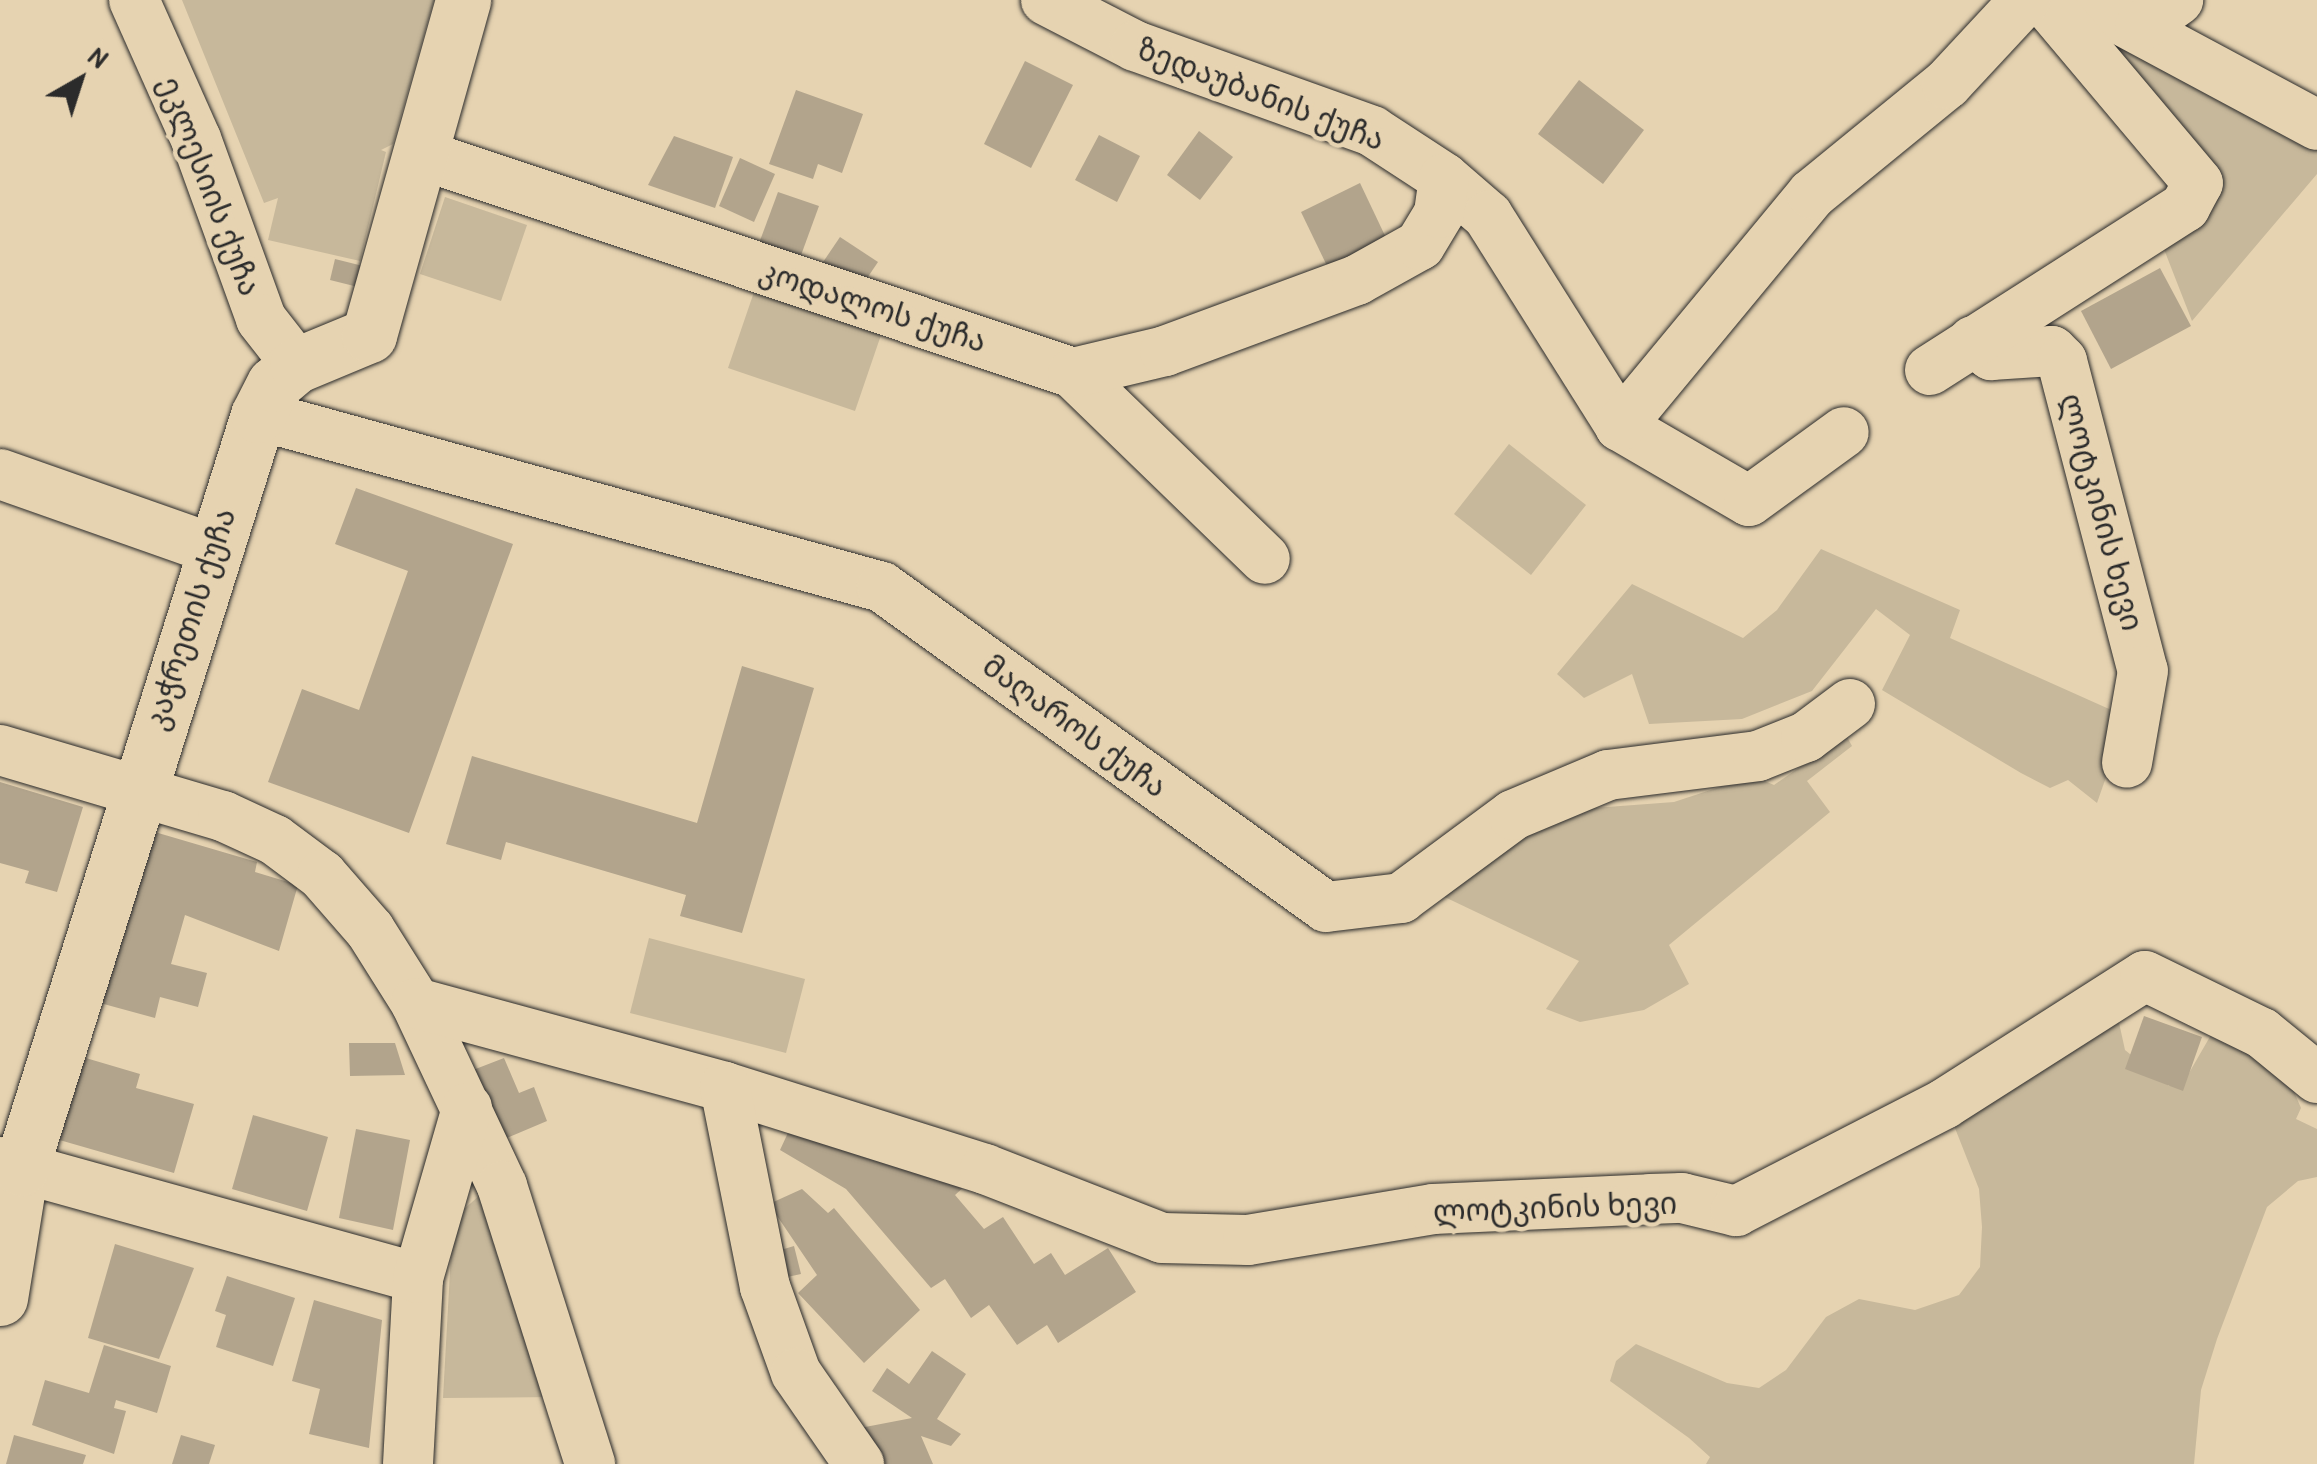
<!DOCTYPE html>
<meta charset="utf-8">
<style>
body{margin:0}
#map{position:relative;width:2317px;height:1464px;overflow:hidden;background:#e6d3b1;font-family:"Patrick Hand","Noto Sans Georgian",sans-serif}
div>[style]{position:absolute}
.green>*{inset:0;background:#c7b89b}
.building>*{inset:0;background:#b2a48c}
.roads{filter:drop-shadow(0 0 2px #2b2b2b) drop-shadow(0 0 2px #2b2b2b)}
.minor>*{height:50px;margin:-25px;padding:0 25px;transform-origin:25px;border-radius:25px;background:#e6d3b1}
.tertiary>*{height:55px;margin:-27.5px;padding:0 27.5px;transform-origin:27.5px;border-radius:27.5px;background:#e6d3b1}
span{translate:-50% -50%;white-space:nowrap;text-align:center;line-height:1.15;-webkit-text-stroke:9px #e6d3b1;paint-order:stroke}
.street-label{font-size:30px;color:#2b2b2b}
.north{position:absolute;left:30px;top:30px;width:100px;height:100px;-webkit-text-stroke:8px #e6d3b1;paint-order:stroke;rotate:39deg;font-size:28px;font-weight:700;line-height:40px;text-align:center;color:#2b2b2b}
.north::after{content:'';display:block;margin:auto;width:35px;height:45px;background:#2b2b2b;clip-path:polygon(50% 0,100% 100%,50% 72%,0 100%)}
</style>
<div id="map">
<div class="green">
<i style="clip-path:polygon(182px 0,434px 0,393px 144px,381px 150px,386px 152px,360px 261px,268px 240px,278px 198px,264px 203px)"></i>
<i style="clip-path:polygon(2072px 14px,2317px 149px,2317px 174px,2192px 321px,2160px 239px,2200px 219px,2222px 186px)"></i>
<i style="clip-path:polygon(445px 197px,527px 225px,501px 301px,420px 274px)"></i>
<i style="clip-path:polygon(754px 292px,881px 335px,855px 411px,728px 368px)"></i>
<i style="clip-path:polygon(1509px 444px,1586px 505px,1531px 575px,1454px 514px)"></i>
<i style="clip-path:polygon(1821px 549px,1960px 610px,1950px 638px,2127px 717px,2097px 803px,2068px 780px,2050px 788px,2021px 773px,1882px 690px,1910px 635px,1876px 609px,1812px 691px,1742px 719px,1649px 724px,1632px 674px,1584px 698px,1557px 674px,1632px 584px,1743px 638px,1777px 610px)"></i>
<i style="clip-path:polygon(1846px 735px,1852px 746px,1807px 781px,1830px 812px,1669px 945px,1689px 984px,1644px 1010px,1580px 1022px,1546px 1009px,1579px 961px,1432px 891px,1554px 811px,1674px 802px,1753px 776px,1774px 785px)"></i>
<i style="clip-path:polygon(649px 938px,805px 979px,786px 1053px,630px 1013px)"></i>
<i style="clip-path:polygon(2118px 1018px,2125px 1050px,2169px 1086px,2189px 1073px,2215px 1028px,2288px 1078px,2301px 1108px,2296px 1119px,2317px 1129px,2317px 1177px,2298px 1181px,2267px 1207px,2217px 1339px,2201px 1390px,2194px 1464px,1706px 1464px,1710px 1457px,1689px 1438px,1610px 1381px,1616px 1361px,1636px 1344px,1727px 1383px,1759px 1388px,1786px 1370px,1826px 1317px,1859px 1299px,1915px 1310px,1959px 1295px,1980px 1267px,1982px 1227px,1979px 1189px,1951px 1118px)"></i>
<i style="clip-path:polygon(480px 1195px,553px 1397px,443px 1398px,451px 1253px,463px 1210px)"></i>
</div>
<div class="building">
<i style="clip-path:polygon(1025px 61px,1073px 85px,1031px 168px,984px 144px)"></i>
<i style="clip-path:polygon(1579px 80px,1644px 130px,1603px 184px,1538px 134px)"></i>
<i style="clip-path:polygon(796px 90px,863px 114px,842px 173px,818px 164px,813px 179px,769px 164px)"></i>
<i style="clip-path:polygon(1199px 131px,1233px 157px,1200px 200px,1167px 175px)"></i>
<i style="clip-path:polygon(1099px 135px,1140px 156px,1117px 202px,1075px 180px)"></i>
<i style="clip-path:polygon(674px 136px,733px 157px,715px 208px,648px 185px)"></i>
<i style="clip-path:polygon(740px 158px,775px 174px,754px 222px,719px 206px)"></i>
<i style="clip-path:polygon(1360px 183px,1388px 242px,1329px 270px,1301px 212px)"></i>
<i style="clip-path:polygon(778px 192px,819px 206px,796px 269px,755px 254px)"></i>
<i style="clip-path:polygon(840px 237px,878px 262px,855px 296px,817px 271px)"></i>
<i style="clip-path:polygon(335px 259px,363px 266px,358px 287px,330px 280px)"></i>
<i style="clip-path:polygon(2160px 268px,2191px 326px,2111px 369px,2081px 311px)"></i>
<i style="clip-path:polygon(356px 488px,513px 544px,409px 833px,268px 782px,302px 689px,359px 710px,408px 571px,335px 544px)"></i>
<i style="clip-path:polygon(742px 666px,814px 688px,742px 933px,680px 916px,686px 895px,506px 842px,501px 860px,446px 844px,472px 756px,697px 823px)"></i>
<i style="clip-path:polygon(0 782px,83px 807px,57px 892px,25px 883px,29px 871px,0 863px)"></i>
<i style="clip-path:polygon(148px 830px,257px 862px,255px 872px,298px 885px,279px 951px,185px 915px,171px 964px,207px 973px,198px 1007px,160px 997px,155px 1018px,100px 1003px)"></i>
<i style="clip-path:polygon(2144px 1016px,2202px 1037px,2183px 1091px,2125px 1069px)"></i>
<i style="clip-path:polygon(349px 1043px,395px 1043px,405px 1075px,350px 1076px)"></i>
<i style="clip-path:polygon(79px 1056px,140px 1074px,136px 1088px,194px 1104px,174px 1173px,56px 1139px)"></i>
<i style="clip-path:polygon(504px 1058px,519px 1093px,534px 1087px,547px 1121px,502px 1140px,473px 1070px)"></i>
<i style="clip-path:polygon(253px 1115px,328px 1137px,307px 1211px,232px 1189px)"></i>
<i style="clip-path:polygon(793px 1122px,966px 1185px,955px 1195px,984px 1229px,1003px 1217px,1034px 1264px,1051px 1253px,1065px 1275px,1108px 1248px,1136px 1292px,1058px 1343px,1047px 1325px,1017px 1345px,989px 1305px,971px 1318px,945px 1279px,931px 1288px,846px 1189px,780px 1150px)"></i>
<i style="clip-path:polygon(356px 1129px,410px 1140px,393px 1230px,339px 1218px)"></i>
<i style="clip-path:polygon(802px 1189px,828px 1213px,834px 1208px,920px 1310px,864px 1363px,798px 1293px,817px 1275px,769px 1204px)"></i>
<i style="clip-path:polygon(778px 1226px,784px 1249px,794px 1246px,801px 1274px,778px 1279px)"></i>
<i style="clip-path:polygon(115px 1244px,194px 1268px,159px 1359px,88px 1338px)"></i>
<i style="clip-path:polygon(227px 1276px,295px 1298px,273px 1366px,216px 1347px,226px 1315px,215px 1311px)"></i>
<i style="clip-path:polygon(314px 1300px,382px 1320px,369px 1448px,309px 1434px,320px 1389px,292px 1381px)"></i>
<i style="clip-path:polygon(104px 1345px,171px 1366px,157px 1413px,116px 1400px,114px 1408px,126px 1411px,114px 1454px,32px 1425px,45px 1380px,89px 1393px)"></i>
<i style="clip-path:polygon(932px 1351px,966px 1374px,937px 1419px,961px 1434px,951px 1446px,921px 1436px,933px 1464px,876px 1464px,860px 1428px,912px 1418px,872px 1391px,887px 1368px,909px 1384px)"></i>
<i style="clip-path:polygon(14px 1435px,86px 1455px,83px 1464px,6px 1464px)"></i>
<i style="clip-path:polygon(181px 1435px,215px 1445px,209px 1464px,172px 1464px)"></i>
</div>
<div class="roads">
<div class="minor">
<i style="left:134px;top:0;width:152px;rotate:66deg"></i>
<i style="left:196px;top:139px;width:191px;rotate:70.1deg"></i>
<i style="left:261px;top:319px;width:58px;rotate:52deg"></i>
<i style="left:1046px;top:0;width:100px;rotate:27.3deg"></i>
<i style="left:1135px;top:46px;width:252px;rotate:19.7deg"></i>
<i style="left:1372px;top:131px;width:86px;rotate:33.1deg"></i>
<i style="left:1444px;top:178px;width:58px;rotate:40.8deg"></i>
<i style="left:1488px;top:216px;width:248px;rotate:57.8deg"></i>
<i style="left:1620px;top:426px;width:149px;rotate:30.2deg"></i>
<i style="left:1749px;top:501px;width:117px;rotate:-36deg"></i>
<i style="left:2084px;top:0;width:264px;rotate:28.2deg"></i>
<i style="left:2140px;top:27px;width:47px;rotate:-35.4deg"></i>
<i style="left:420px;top:154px;width:689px;rotate:18.54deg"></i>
<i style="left:1073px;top:373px;width:267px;rotate:44.1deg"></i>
<i style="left:1973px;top:341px;width:23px;rotate:38deg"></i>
<i style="left:1991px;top:355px;width:61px;rotate:-3.8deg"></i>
<i style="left:2052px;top:351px;width:14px;rotate:45deg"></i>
<i style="left:2062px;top:361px;width:320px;rotate:75.4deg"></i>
<i style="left:2143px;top:671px;width:93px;rotate:99.9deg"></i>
<i style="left:1930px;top:370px;width:303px;rotate:-32.6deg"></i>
<i style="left:2185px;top:207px;width:27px;rotate:-62deg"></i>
<i style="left:2198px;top:183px;width:239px;rotate:-130.1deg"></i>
<i style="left:1073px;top:373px;width:95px;rotate:-13.4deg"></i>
<i style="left:1165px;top:351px;width:205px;rotate:-20.3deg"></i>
<i style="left:1357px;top:280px;width:72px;rotate:-29.1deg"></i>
<i style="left:1420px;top:245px;width:37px;rotate:-59deg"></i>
<i style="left:1439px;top:213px;width:35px;rotate:-82deg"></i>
<i style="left:258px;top:415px;width:647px;rotate:15.41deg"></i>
<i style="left:882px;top:587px;width:547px;rotate:35.78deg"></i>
<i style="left:1326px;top:907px;width:76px;rotate:-6.8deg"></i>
<i style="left:1401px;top:898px;width:139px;rotate:-36.5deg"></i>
<i style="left:1513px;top:815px;width:103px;rotate:-22.8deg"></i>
<i style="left:1608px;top:775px;width:151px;rotate:-7.2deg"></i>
<i style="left:1758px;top:756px;width:52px;rotate:-21.6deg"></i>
<i style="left:1806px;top:737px;width:55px;rotate:-36.9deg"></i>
<i style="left:1620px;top:426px;width:301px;rotate:-50.4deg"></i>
<i style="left:1812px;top:194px;width:174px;rotate:-39.2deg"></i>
<i style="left:1947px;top:84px;width:115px;rotate:-47.1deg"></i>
<i style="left:0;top:474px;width:226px;rotate:19.4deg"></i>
<i style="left:0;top:750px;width:233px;rotate:16.5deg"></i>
<i style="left:223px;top:816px;width:57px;rotate:24.8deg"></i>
<i style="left:275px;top:840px;width:59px;rotate:36.7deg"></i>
<i style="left:322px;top:875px;width:73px;rotate:48.9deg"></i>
<i style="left:370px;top:930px;width:86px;rotate:57.8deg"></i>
<i style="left:416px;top:1003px;width:202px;rotate:64.8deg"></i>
<i style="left:502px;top:1186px;width:292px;rotate:72.4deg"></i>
<i style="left:416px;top:1003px;width:320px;rotate:15.2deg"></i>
<i style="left:725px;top:1087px;width:273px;rotate:17.5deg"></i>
<i style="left:985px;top:1169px;width:190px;rotate:21.3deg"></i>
<i style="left:1162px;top:1238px;width:86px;rotate:1.3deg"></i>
<i style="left:1248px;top:1240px;width:188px;rotate:-9.5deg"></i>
<i style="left:1433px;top:1209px;width:217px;rotate:-2.6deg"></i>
<i style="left:1650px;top:1199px;width:32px;rotate:-2deg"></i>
<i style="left:1682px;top:1198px;width:56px;rotate:13.5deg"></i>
<i style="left:1736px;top:1211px;width:234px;rotate:-27.2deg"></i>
<i style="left:1944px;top:1104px;width:238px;rotate:-32.5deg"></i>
<i style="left:2145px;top:976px;width:130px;rotate:26deg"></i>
<i style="left:2262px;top:1033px;width:71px;rotate:39.3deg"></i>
<i style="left:725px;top:1087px;width:204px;rotate:78.7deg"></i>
<i style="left:765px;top:1287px;width:91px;rotate:70.2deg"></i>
<i style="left:796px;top:1373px;width:111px;rotate:55.3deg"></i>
<i style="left:0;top:1162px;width:434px;rotate:15.5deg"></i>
<i style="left:408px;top:1464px;width:186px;rotate:-86.9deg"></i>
<i style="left:418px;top:1278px;width:177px;rotate:-73.9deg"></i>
</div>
<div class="tertiary">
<i style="left:0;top:1298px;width:132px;rotate:-80.8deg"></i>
<i style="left:21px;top:1168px;width:789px;rotate:-72.53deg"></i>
<i style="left:258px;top:415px;width:35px;rotate:-63deg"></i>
<i style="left:274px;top:384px;width:30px;rotate:-40deg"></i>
<i style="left:297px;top:365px;width:78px;rotate:-22.6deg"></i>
<i style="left:369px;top:335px;width:348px;rotate:-74.3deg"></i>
</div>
</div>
<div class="street-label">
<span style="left:1261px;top:94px;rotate:21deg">ზედაუბანის ქუჩა</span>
<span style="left:210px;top:186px;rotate:69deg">ეკლესიის ქუჩა</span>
<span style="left:873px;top:306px;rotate:18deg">კოდალოს ქუჩა</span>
<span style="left:2102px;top:512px;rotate:75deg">ლოტკინის ხევი</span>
<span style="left:190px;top:619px;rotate:-72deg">კაჭრეთის ქუჩა</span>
<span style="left:1075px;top:726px;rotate:36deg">მაღაროს ქუჩა</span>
<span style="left:1555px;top:1207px;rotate:-2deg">ლოტკინის ხევი</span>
</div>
<div class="north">N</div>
</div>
